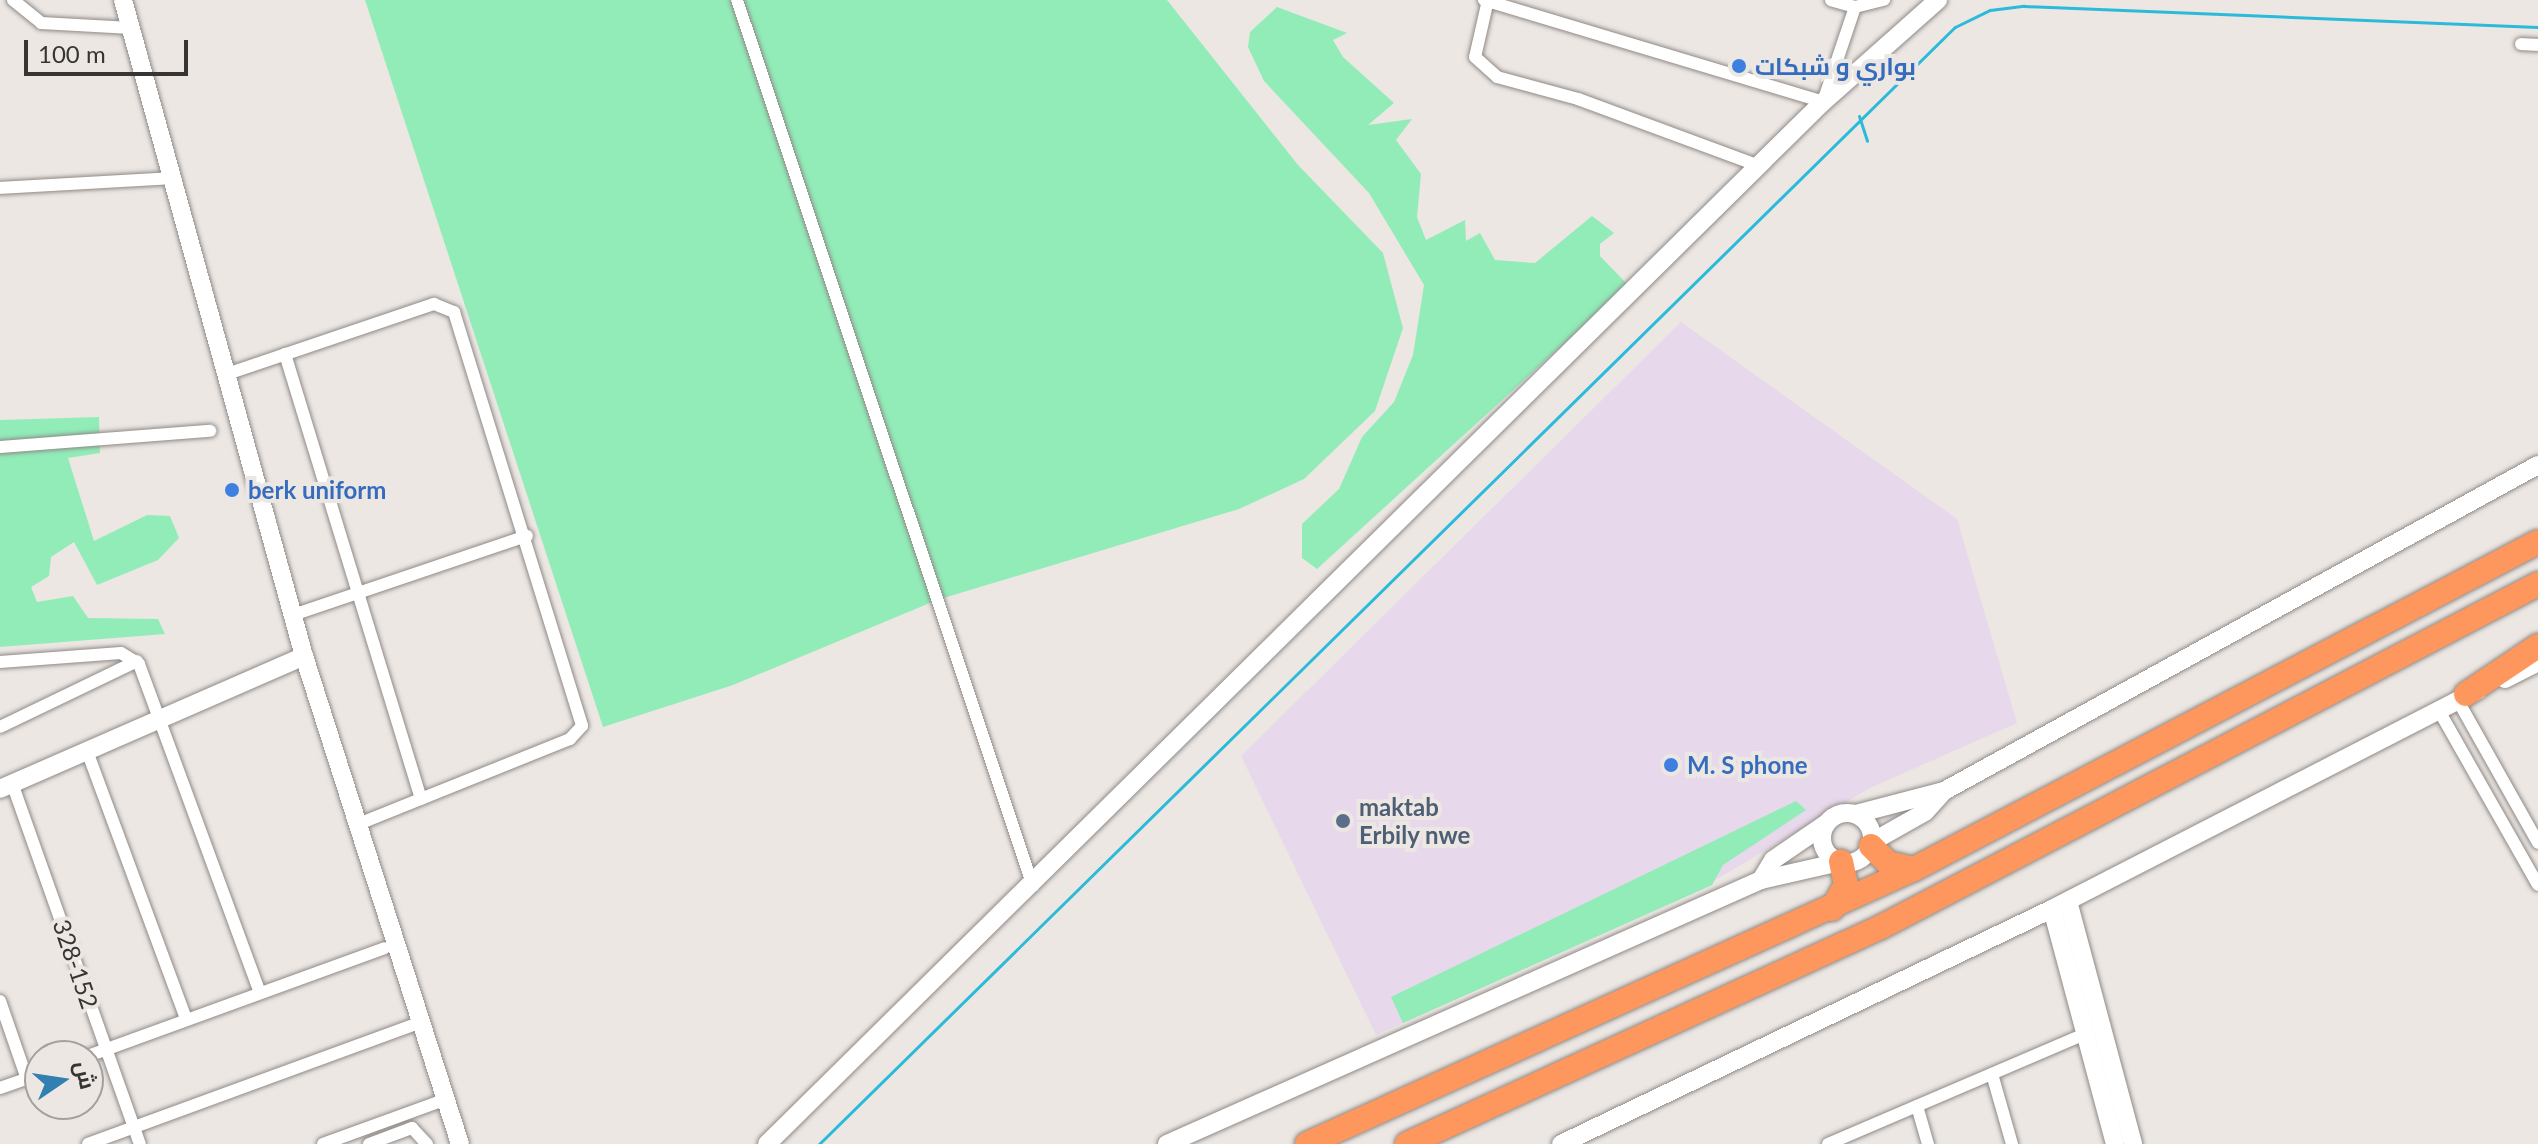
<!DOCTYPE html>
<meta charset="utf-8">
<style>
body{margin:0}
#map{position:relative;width:2538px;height:1144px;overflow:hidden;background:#ece7e3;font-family:Lato,Cairo,sans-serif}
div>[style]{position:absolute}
.commercial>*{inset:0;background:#e7d8eb}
.green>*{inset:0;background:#91ecb8}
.stream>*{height:3px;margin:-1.5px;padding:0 1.5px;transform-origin:1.5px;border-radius:1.5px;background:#2bbad9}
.roads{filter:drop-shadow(0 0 2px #8f8a87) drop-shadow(0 0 2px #8f8a87)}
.street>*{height:12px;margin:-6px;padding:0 6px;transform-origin:6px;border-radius:6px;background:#fff}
.secondary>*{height:18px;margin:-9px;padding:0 9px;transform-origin:9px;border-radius:9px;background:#fff}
.secondary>.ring{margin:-9px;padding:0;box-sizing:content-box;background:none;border:18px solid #fff;border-radius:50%}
.highway>*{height:24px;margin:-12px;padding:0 12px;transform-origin:12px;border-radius:12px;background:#fd975d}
.dots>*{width:22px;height:22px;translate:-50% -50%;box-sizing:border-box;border:4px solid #ece7e3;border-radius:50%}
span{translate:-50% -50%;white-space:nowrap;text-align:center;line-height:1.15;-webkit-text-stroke:8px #ece7e3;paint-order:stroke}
.shop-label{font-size:24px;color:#366cbe;font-weight:700}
.left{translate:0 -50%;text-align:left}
.service-label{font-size:24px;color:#4e5e75;font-weight:700}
.street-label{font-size:24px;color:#373533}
.north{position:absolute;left:24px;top:1040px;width:80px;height:80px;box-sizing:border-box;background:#ece7e3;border:2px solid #a4a09d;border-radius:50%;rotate:77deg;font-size:22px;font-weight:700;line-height:32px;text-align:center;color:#373533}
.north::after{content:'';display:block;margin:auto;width:28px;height:36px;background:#327fb1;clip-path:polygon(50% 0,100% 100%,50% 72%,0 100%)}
.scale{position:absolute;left:24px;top:40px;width:164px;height:36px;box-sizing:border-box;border:4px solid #373533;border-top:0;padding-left:10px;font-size:24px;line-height:28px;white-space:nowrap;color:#373533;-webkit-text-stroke:6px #ece7e3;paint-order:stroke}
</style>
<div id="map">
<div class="commercial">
<i style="clip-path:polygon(1681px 322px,1957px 519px,2017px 723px,1870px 788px,1692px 894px,1376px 1035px,1241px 756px)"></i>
</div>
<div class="green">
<i style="clip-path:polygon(365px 0,1167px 0,1298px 165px,1383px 253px,1403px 328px,1375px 411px,1304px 479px,1239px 509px,937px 600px,733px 685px,603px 727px)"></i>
<i style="clip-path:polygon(1277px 7px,1347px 33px,1333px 40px,1343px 57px,1394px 103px,1368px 125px,1412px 119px,1396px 140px,1421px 174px,1417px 217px,1426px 240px,1465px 220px,1466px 241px,1480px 233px,1495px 260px,1535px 263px,1592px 216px,1614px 233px,1600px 244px,1600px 256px,1628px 285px,1317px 569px,1302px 558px,1302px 524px,1339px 489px,1362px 437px,1394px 402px,1413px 355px,1424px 285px,1369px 193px,1264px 81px,1248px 47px,1250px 32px)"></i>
<i style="clip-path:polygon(99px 417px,100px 453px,68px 458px,94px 541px,147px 515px,170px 516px,179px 538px,158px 560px,97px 585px,74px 542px,51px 557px,49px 576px,31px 587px,37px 602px,73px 596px,88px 618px,158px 619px,165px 634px,0 647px,0 420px)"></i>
<i style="clip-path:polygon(1796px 801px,1806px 810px,1723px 865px,1712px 885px,1403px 1023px,1391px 997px)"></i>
</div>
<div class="stream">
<i style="left:1859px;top:116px;width:26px;rotate:72deg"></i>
<i style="left:819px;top:1144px;width:1593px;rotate:-44.52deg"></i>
<i style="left:1955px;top:27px;width:39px;rotate:-26deg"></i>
<i style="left:1990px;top:10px;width:34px;rotate:-7deg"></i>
<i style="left:2024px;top:6px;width:514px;rotate:2.34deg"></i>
</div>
<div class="roads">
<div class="street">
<i style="left:13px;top:0;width:36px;rotate:39deg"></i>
<i style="left:41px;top:23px;width:90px;rotate:3.2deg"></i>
<i style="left:737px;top:0;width:934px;rotate:71.53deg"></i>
<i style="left:1484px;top:0;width:354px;rotate:16.7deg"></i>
<i style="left:1823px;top:102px;width:100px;rotate:-71.4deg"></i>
<i style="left:1855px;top:7px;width:25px;rotate:-164deg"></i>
<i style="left:1488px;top:0;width:58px;rotate:102.8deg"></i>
<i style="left:1475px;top:57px;width:30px;rotate:42deg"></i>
<i style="left:1497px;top:77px;width:84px;rotate:15.2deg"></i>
<i style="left:1578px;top:99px;width:193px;rotate:20.3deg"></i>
<i style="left:1855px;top:7px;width:30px;rotate:-14deg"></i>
<i style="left:2521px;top:44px;width:17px;rotate:3deg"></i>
<i style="left:0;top:188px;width:173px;rotate:-3.3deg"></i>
<i style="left:285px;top:354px;width:465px;rotate:73deg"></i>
<i style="left:227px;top:374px;width:219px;rotate:-18.7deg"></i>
<i style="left:434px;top:304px;width:22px;rotate:22deg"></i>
<i style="left:454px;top:312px;width:433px;rotate:72.8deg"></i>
<i style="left:582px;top:726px;width:18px;rotate:133deg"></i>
<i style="left:570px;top:739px;width:231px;rotate:158.1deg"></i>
<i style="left:0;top:447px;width:211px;rotate:-4.4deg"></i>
<i style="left:293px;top:615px;width:247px;rotate:-18.7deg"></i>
<i style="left:0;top:662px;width:121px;rotate:-4.3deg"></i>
<i style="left:121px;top:653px;width:21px;rotate:31deg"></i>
<i style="left:139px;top:664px;width:350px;rotate:69.8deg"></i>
<i style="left:2457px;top:699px;width:165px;rotate:60.6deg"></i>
<i style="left:2438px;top:709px;width:202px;rotate:60.4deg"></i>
<i style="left:0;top:727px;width:152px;rotate:-25.7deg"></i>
<i style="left:87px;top:751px;width:286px;rotate:69.7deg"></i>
<i style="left:12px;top:783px;width:383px;rotate:70.5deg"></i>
<i style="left:0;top:1001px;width:83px;rotate:70.9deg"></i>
<i style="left:88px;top:1056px;width:315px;rotate:-20deg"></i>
<i style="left:1992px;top:1074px;width:73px;rotate:74.1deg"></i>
<i style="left:0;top:1088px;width:42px;rotate:-19.3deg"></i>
<i style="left:1917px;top:1106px;width:40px;rotate:74deg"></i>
<i style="left:88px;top:1144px;width:351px;rotate:-20.1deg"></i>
<i style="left:323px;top:1144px;width:129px;rotate:-20deg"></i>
<i style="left:369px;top:1144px;width:46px;rotate:-20.4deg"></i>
<i style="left:412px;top:1128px;width:22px;rotate:47deg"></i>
<i style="left:1828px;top:1144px;width:280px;rotate:-23.2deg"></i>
</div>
<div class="secondary">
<i style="left:123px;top:0;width:681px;rotate:74.58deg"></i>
<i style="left:304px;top:656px;width:512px;rotate:72.27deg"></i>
<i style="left:2505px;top:679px;width:37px;rotate:-27deg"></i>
<i style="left:0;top:789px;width:332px;rotate:-23.6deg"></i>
<i class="ring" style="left:1822px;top:813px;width:32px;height:32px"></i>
<i style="left:1856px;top:814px;width:91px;rotate:-14.6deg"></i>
<i style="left:1872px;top:842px;width:61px;rotate:-29.5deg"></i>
<i style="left:1925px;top:812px;width:28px;rotate:-48deg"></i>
<i style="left:1944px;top:791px;width:678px;rotate:-28.76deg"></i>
<i style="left:1761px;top:880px;width:23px;rotate:-59deg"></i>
<i style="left:1773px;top:860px;width:65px;rotate:-34.4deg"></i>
<i style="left:2068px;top:901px;width:252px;rotate:75deg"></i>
<i style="left:2052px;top:909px;width:243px;rotate:75deg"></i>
<i style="left:767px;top:1144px;width:1484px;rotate:-44.62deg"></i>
<i style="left:1823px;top:102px;width:154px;rotate:-41.6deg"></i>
<i style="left:1167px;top:1144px;width:650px;rotate:-23.96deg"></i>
<i style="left:1761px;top:880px;width:81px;rotate:-12.8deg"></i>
<i style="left:1561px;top:1144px;width:544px;rotate:-25.58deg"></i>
<i style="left:2052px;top:909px;width:479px;rotate:-27.2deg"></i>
</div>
<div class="highway">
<i style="left:2466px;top:694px;width:87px;rotate:-33.7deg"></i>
<i style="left:1871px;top:846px;width:24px;rotate:45deg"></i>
<i style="left:1888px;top:863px;width:27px;rotate:13deg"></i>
<i style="left:1832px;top:909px;width:28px;rotate:-60deg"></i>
<i style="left:1846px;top:885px;width:24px;rotate:-102deg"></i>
<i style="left:1307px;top:1144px;width:666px;rotate:-24.37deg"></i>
<i style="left:1914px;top:869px;width:704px;rotate:-27.66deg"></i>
<i style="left:1407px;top:1144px;width:521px;rotate:-24.6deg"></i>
<i style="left:1881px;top:927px;width:741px;rotate:-27.57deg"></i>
</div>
</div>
<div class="dots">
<i style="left:1739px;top:66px;background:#3f7fe0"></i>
<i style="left:232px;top:490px;background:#3f7fe0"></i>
<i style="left:1671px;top:765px;background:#3f7fe0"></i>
<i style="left:1343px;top:821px;background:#5c6f8a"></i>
</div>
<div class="shop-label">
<span class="left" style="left:1755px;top:66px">بواري و شبكات</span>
<span class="left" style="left:248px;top:490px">berk uniform</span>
<span class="left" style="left:1687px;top:765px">M. S phone</span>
</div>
<div class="service-label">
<span class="left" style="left:1359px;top:821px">maktab<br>Erbily nwe</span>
</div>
<div class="street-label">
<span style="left:76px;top:964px;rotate:71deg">328-152</span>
</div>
<div class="north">ش</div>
<div class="scale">100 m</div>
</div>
